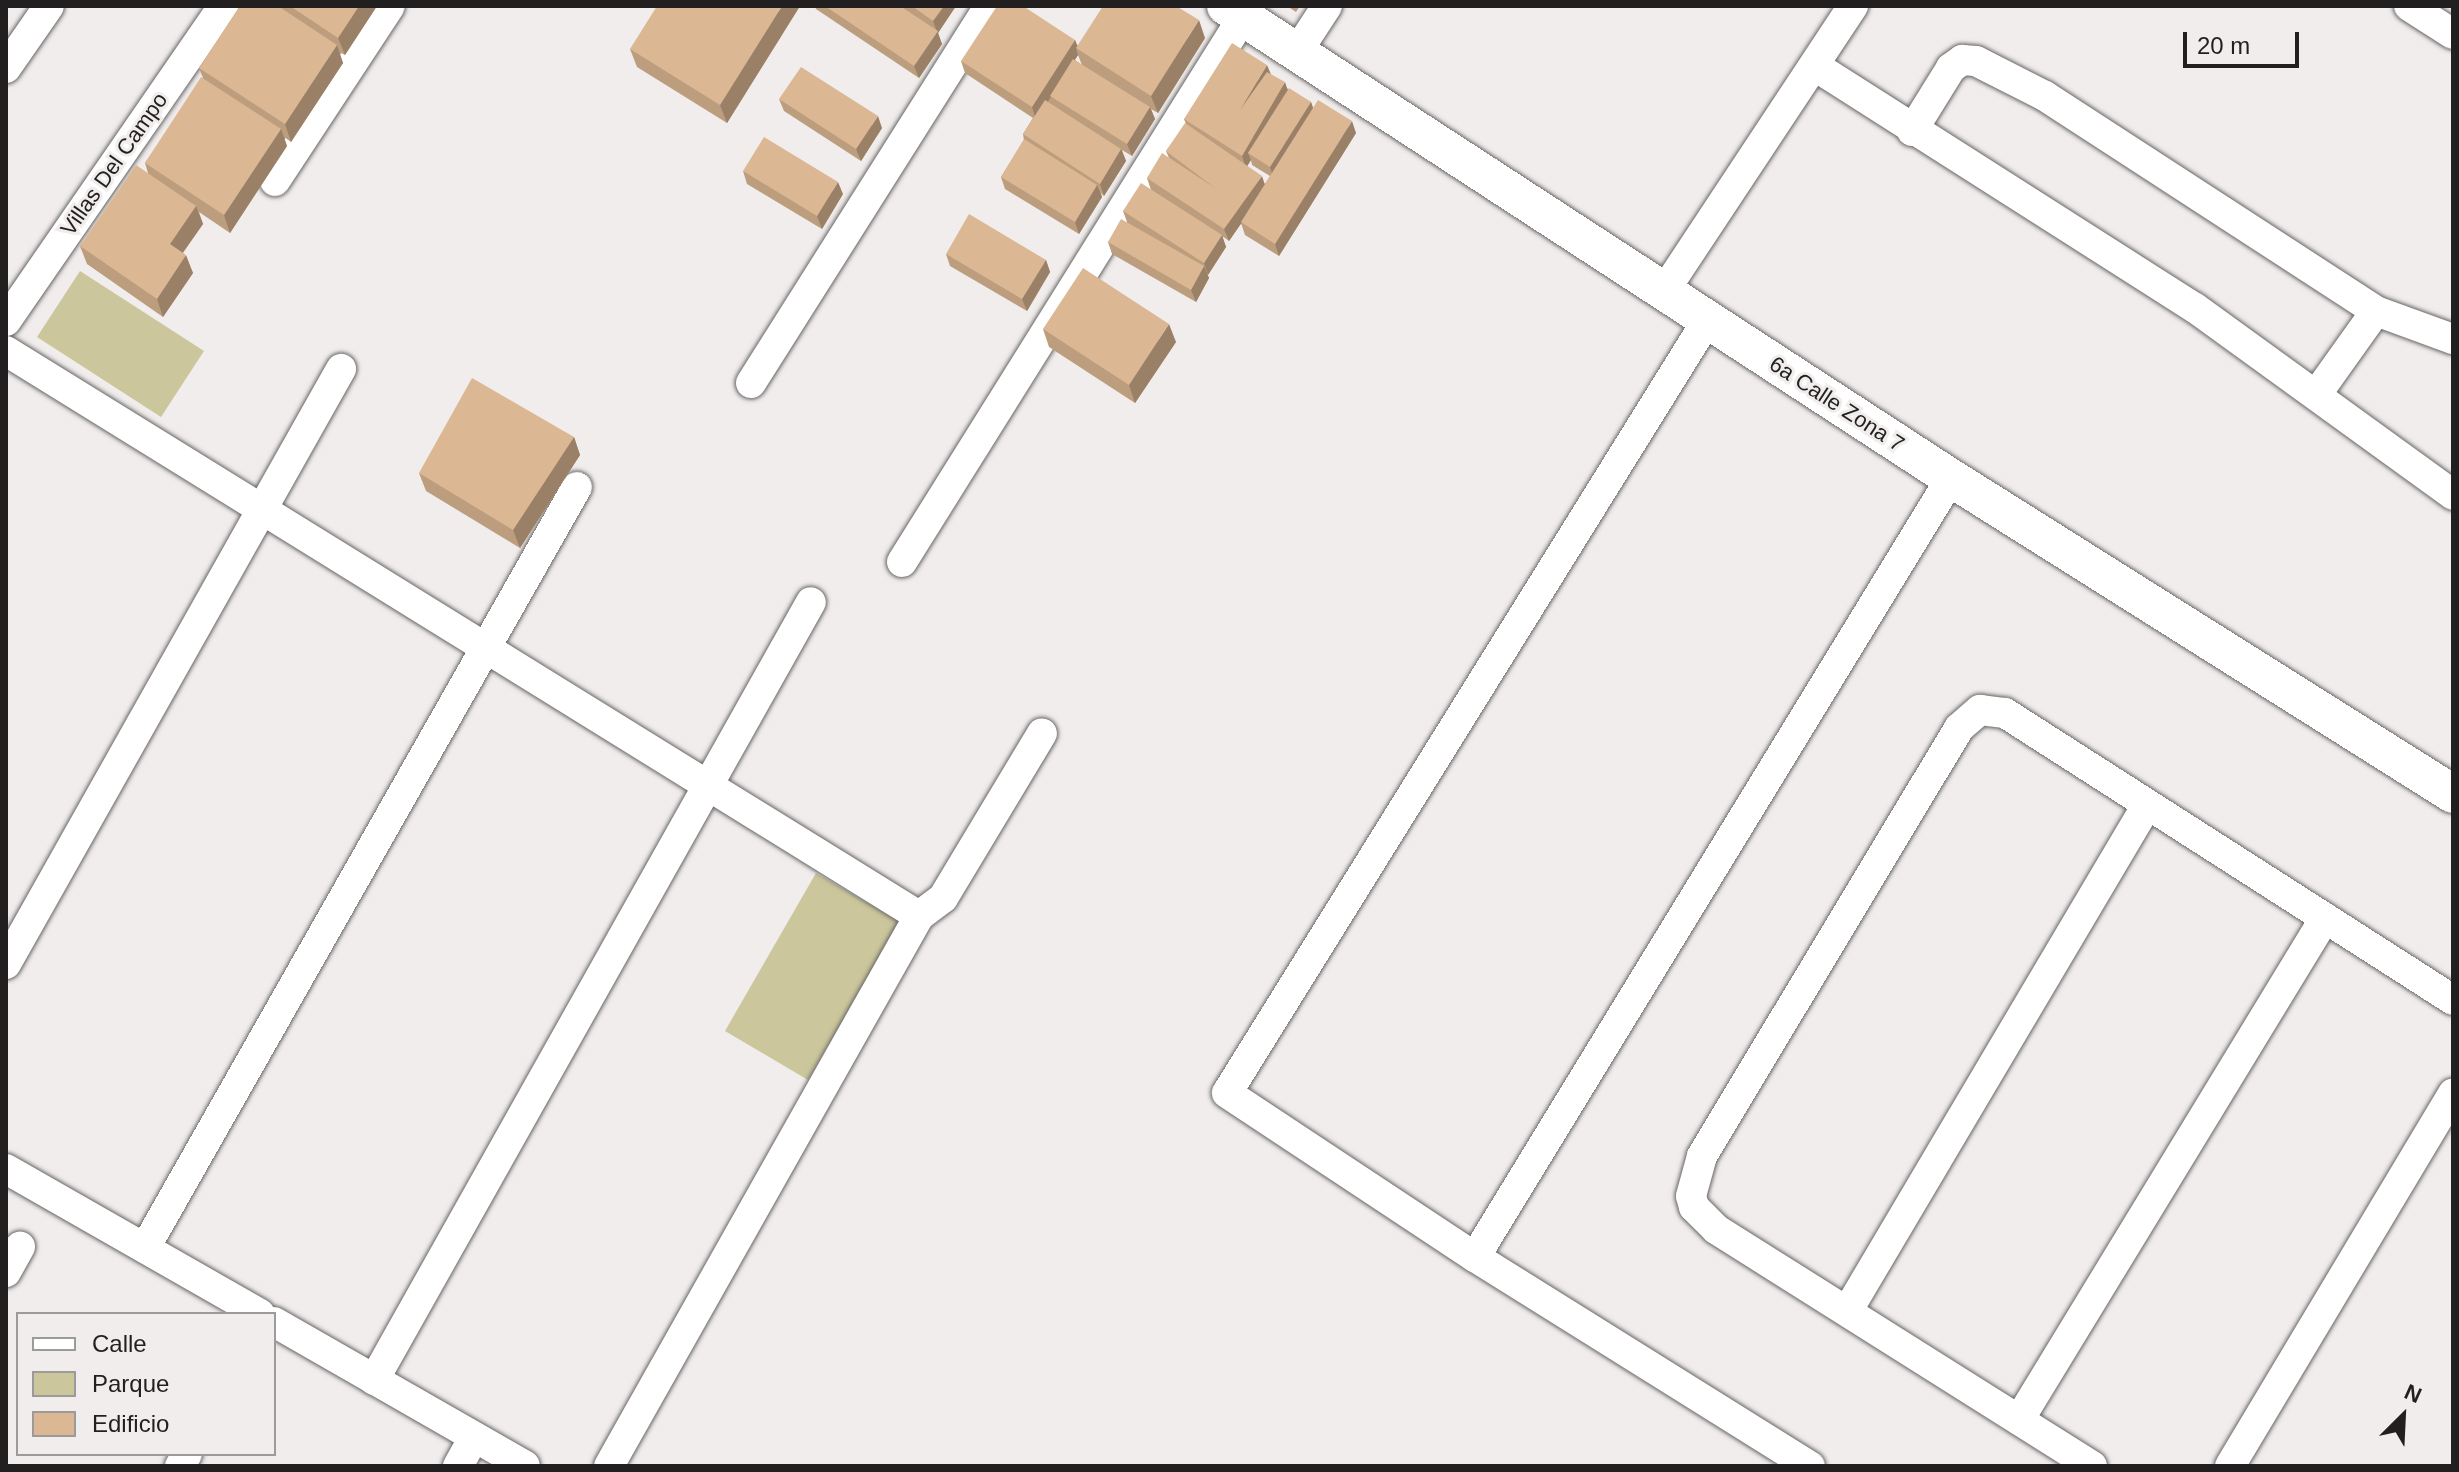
<!DOCTYPE html>
<style>
body{margin:0}
#map{position:relative;width:2459px;height:1472px;overflow:hidden;background:#f0edec;font-family:Helvetica,sans-serif}
div>[style]{position:absolute}
.green>*{inset:0;background:#cbc69c}
.roads{filter:drop-shadow(0 0 2px #686564) drop-shadow(0 0 2px #686564)}
.minor>*{height:30px;margin:-15px;padding:0 15px;transform-origin:15px;border-radius:15px;background:#fff}
.tertiary>*{height:38px;margin:-19px;padding:0 19px;transform-origin:19px;border-radius:19px;background:#fff}
.wall>*{inset:0;background:#bc9d7e}
.shaded-wall>*{inset:0;background:#998067}
.building>*{inset:0;background:#dbb793}
span{translate:-50% -50%;white-space:nowrap;text-align:center;line-height:1.15;-webkit-text-stroke:6px #f0edec;paint-order:stroke}
.street-label{font-size:22px;color:#211f1f}
.frame{position:absolute;inset:0;border:8px solid #211f1f;pointer-events:none}
.legend{position:absolute;left:16px;top:1312px;width:260px;height:144px;box-sizing:border-box;background:#f0edec;border:2px solid #9d9b9a;margin:0;padding:10px 14px;list-style:none;font-size:24px;color:#211f1f}
.legend li{display:flex;align-items:center;gap:16px;height:40px}
.legend b{width:40px;border:2px solid #9d9b9a}
.north{position:absolute;left:2363px;top:1376px;width:80px;height:80px;-webkit-text-stroke:6px #f0edec;paint-order:stroke;rotate:24deg;font-size:22px;font-weight:700;line-height:32px;text-align:center;color:#211f1f}
.north::after{content:'';display:block;margin:auto;width:28px;height:36px;background:#211f1f;clip-path:polygon(50% 0,100% 100%,50% 72%,0 100%)}
.scale{position:absolute;left:2183px;top:32px;width:116px;height:36px;box-sizing:border-box;border:4px solid #211f1f;border-top:0;padding-left:10px;font-size:24px;line-height:28px;white-space:nowrap;color:#211f1f;-webkit-text-stroke:6px #f0edec;paint-order:stroke}
</style>
<div id="map">
<div class="green">
<i style="clip-path:polygon(80px 271px,204px 351px,161px 417px,37px 337px)"></i>
<i style="clip-path:polygon(816px 873px,900px 922px,808px 1080px,725px 1031px)"></i>
</div>
<div class="roads">
<div class="minor">
<i style="left:2409px;top:6px;width:52px;rotate:32.5deg"></i>
<i style="left:1297px;top:52px;width:55px;rotate:-56.9deg"></i>
<i style="left:1815px;top:66px;width:451px;rotate:32.5deg"></i>
<i style="left:2195px;top:308px;width:319px;rotate:35.9deg"></i>
<i style="left:6px;top:68px;width:75px;rotate:-55.3deg"></i>
<i style="left:1912px;top:131px;width:74px;rotate:-58.2deg"></i>
<i style="left:1951px;top:68px;width:14px;rotate:-36deg"></i>
<i style="left:1962px;top:60px;width:14px;rotate:4deg"></i>
<i style="left:1976px;top:61px;width:77px;rotate:26.9deg"></i>
<i style="left:2045px;top:96px;width:395px;rotate:33deg"></i>
<i style="left:2376px;top:311px;width:82px;rotate:20deg"></i>
<i style="left:275px;top:181px;width:209px;rotate:-56.7deg"></i>
<i style="left:1665px;top:290px;width:341px;rotate:-56.5deg"></i>
<i style="left:1708px;top:319px;width:911px;rotate:121.86deg"></i>
<i style="left:1227px;top:1093px;width:297px;rotate:33.5deg"></i>
<i style="left:1475px;top:1257px;width:395px;rotate:32deg"></i>
<i style="left:6px;top:321px;width:383px;rotate:-55.4deg"></i>
<i style="left:6px;top:351px;width:1074px;rotate:31.75deg"></i>
<i style="left:751px;top:383px;width:446px;rotate:-57.7deg"></i>
<i style="left:2316px;top:395px;width:103px;rotate:-54.5deg"></i>
<i style="left:902px;top:562px;width:643px;rotate:-57.97deg"></i>
<i style="left:6px;top:964px;width:683px;rotate:-60.62deg"></i>
<i style="left:6px;top:1169px;width:292px;rotate:29.7deg"></i>
<i style="left:145px;top:1248px;width:875px;rotate:-60.42deg"></i>
<i style="left:1475px;top:1257px;width:913px;rotate:-58.57deg"></i>
<i style="left:6px;top:1272px;width:29px;rotate:-61deg"></i>
<i style="left:1848px;top:1310px;width:587px;rotate:-59.37deg"></i>
<i style="left:274px;top:1322px;width:289px;rotate:29.8deg"></i>
<i style="left:374px;top:1380px;width:892px;rotate:-60.68deg"></i>
<i style="left:2019px;top:1420px;width:588px;rotate:-58.64deg"></i>
<i style="left:180px;top:1466px;width:14px;rotate:-60deg"></i>
<i style="left:458px;top:1466px;width:33px;rotate:-61deg"></i>
<i style="left:609px;top:1466px;width:631px;rotate:-60.59deg"></i>
<i style="left:919px;top:916px;width:30px;rotate:-37deg"></i>
<i style="left:943px;top:898px;width:192px;rotate:-59deg"></i>
<i style="left:2092px;top:1466px;width:444px;rotate:-147.8deg"></i>
<i style="left:1716px;top:1229px;width:31px;rotate:-135deg"></i>
<i style="left:1694px;top:1207px;width:11px;rotate:-105deg"></i>
<i style="left:1691px;top:1196px;width:41px;rotate:-74.6deg"></i>
<i style="left:1702px;top:1156px;width:499px;rotate:-59deg"></i>
<i style="left:1959px;top:728px;width:28px;rotate:-41deg"></i>
<i style="left:1980px;top:710px;width:25px;rotate:7deg"></i>
<i style="left:2005px;top:713px;width:532px;rotate:32.64deg"></i>
<i style="left:2230px;top:1466px;width:434px;rotate:-59.1deg"></i>
</div>
<div class="tertiary">
<i style="left:1226px;top:6px;width:865px;rotate:33.07deg"></i>
<i style="left:1951px;top:478px;width:593px;rotate:32.19deg"></i>
</div>
</div>
<div class="wall">
<i style="clip-path:polygon(240px 6px,377px 6px,345px 55px,339px 52px,343px 63px,291px 142px,284px 137px,287px 146px,230px 233px,199px 212px,203px 224px,183px 253px,193px 273px,163px 317px,87px 264px,80px 246px,148px 173px,145px 163px,203px 78px,199px 68px)"></i>
<i style="clip-path:polygon(800px 6px,727px 123px,637px 67px,630px 49px)"></i>
<i style="clip-path:polygon(815px 6px,956px 6px,938px 33px,942px 44px,919px 78px,816px 9px)"></i>
<i style="clip-path:polygon(1287px 6px,1300px 6px,1296px 12px)"></i>
<i style="clip-path:polygon(evenodd,1205px 38px,1158px 113px,1151px 109px,1155px 119px,1132px 156px,1122px 150px,1126px 161px,1104px 196px,1101px 193px,1102px 197px,1079px 234px,1005px 189px,1001px 177px,1024px 140px,1023px 134px,1033px 118px,965px 73px,961px 61px,1075px 40px,1077px 45px,1205px 38px,1078px 55px,1082px 65px,1075px 60px,1078px 55px)"></i>
<i style="clip-path:polygon(evenodd,1270px 74px,1288px 89px,1311px 102px,1313px 108px,1356px 133px,1279px 256px,1245px 235px,1241px 223px,1229px 241px,1222px 236px,1226px 247px,1208px 275px,1207px 274px,1209px 278px,1196px 302px,1112px 254px,1108px 242px,1127px 222px,1123px 211px,1151px 190px,1147px 178px,1169px 158px,1166px 151px,1186px 124px,1184px 119px,1270px 74px,1251px 160px,1252px 165px,1270px 176px,1265px 184px,1247px 166px,1251px 160px)"></i>
<i style="clip-path:polygon(779px 99px,882px 128px,861px 161px,784px 111px)"></i>
<i style="clip-path:polygon(743px 171px,843px 194px,822px 229px,747px 184px)"></i>
<i style="clip-path:polygon(946px 254px,1046px 260px,1050px 272px,1027px 311px,950px 266px)"></i>
<i style="clip-path:polygon(1043px 329px,1176px 342px,1135px 403px,1049px 347px)"></i>
<i style="clip-path:polygon(574px 437px,580px 455px,520px 548px,426px 491px,419px 473px)"></i>
</div>
<div class="shaded-wall">
<i style="clip-path:polygon(359px 6px,377px 6px,345px 55px,338px 38px)"></i>
<i style="clip-path:polygon(782px 6px,800px 6px,727px 123px,720px 105px)"></i>
<i style="clip-path:polygon(944px 6px,956px 6px,938px 33px,942px 44px,919px 78px,914px 66px,937px 32px,933px 21px)"></i>
<i style="clip-path:polygon(1199px 20px,1205px 38px,1158px 113px,1151px 96px)"></i>
<i style="clip-path:polygon(1075px 40px,1079px 50px,1076px 48px,1078px 55px,1036px 120px,1032px 107px)"></i>
<i style="clip-path:polygon(337px 45px,343px 63px,291px 142px,285px 124px)"></i>
<i style="clip-path:polygon(1267px 65px,1272px 77px,1240px 110px)"></i>
<i style="clip-path:polygon(1285px 82px,1289px 94px,1248px 153px,1251px 160px,1246px 168px,1242px 156px)"></i>
<i style="clip-path:polygon(1311px 102px,1315px 114px,1274px 179px,1270px 167px)"></i>
<i style="clip-path:polygon(1150px 107px,1155px 119px,1132px 156px,1127px 144px)"></i>
<i style="clip-path:polygon(878px 116px,882px 128px,861px 161px,856px 149px)"></i>
<i style="clip-path:polygon(1352px 121px,1356px 133px,1279px 256px,1275px 244px)"></i>
<i style="clip-path:polygon(281px 129px,287px 146px,230px 233px,224px 215px)"></i>
<i style="clip-path:polygon(1121px 149px,1126px 161px,1104px 196px,1100px 184px)"></i>
<i style="clip-path:polygon(1262px 176px,1266px 188px,1229px 241px,1224px 229px)"></i>
<i style="clip-path:polygon(838px 182px,843px 194px,822px 229px,817px 216px)"></i>
<i style="clip-path:polygon(1097px 185px,1102px 197px,1079px 234px,1075px 222px)"></i>
<i style="clip-path:polygon(196px 206px,203px 224px,176px 262px,170px 244px)"></i>
<i style="clip-path:polygon(1222px 235px,1226px 247px,1208px 275px,1204px 263px)"></i>
<i style="clip-path:polygon(186px 255px,193px 273px,163px 317px,157px 299px)"></i>
<i style="clip-path:polygon(1046px 260px,1050px 272px,1027px 311px,1022px 299px)"></i>
<i style="clip-path:polygon(1204px 266px,1209px 278px,1196px 302px,1191px 290px)"></i>
<i style="clip-path:polygon(1169px 324px,1176px 342px,1135px 403px,1129px 385px)"></i>
<i style="clip-path:polygon(574px 437px,580px 455px,520px 548px,513px 530px)"></i>
</div>
<div class="building">
<i style="clip-path:polygon(240px 6px,278px 6px,337px 45px,285px 124px,199px 68px)"></i>
<i style="clip-path:polygon(290px 6px,359px 6px,338px 38px)"></i>
<i style="clip-path:polygon(657px 6px,782px 6px,720px 105px,630px 49px)"></i>
<i style="clip-path:polygon(825px 6px,900px 6px,938px 31px,914px 66px)"></i>
<i style="clip-path:polygon(912px 6px,944px 6px,933px 21px)"></i>
<i style="clip-path:polygon(997px 6px,1023px 6px,1075px 40px,1032px 107px,961px 61px)"></i>
<i style="clip-path:polygon(1103px 6px,1176px 6px,1199px 20px,1151px 96px,1076px 48px)"></i>
<i style="clip-path:polygon(1232px 43px,1267px 65px,1240px 110px,1267px 72px,1285px 82px,1242px 156px,1184px 119px)"></i>
<i style="clip-path:polygon(1073px 59px,1150px 107px,1127px 144px,1050px 96px)"></i>
<i style="clip-path:polygon(801px 67px,878px 116px,856px 149px,779px 99px)"></i>
<i style="clip-path:polygon(201px 77px,281px 129px,224px 215px,145px 163px)"></i>
<i style="clip-path:polygon(1289px 88px,1311px 102px,1270px 167px,1248px 153px)"></i>
<i style="clip-path:polygon(1045px 100px,1121px 149px,1100px 184px,1023px 134px)"></i>
<i style="clip-path:polygon(1318px 100px,1352px 121px,1275px 244px,1241px 222px)"></i>
<i style="clip-path:polygon(1185px 123px,1262px 176px,1224px 229px,1147px 178px,1162px 153px,1215px 188px,1166px 151px)"></i>
<i style="clip-path:polygon(764px 137px,838px 182px,817px 216px,743px 171px)"></i>
<i style="clip-path:polygon(1024px 139px,1097px 185px,1075px 222px,1001px 177px)"></i>
<i style="clip-path:polygon(136px 165px,196px 206px,170px 244px,186px 255px,157px 299px,80px 246px)"></i>
<i style="clip-path:polygon(1141px 183px,1222px 235px,1204px 263px,1123px 211px)"></i>
<i style="clip-path:polygon(969px 214px,1046px 260px,1022px 299px,946px 254px)"></i>
<i style="clip-path:polygon(1121px 219px,1204px 266px,1191px 290px,1108px 242px)"></i>
<i style="clip-path:polygon(1083px 268px,1169px 324px,1129px 385px,1043px 329px)"></i>
<i style="clip-path:polygon(472px 378px,574px 437px,513px 530px,419px 473px)"></i>
</div>
<div class="street-label">
<span style="left:114px;top:164px;rotate:-55deg">Villas Del Campo</span>
<span style="left:1837px;top:404px;rotate:33deg">6a Calle Zona 7</span>
</div>
<div class="frame"></div>
<ul class="legend">
<li><b style="height:10px;background:#fff"></b>Calle</li>
<li><b style="height:22px;background:#cbc69c"></b>Parque</li>
<li><b style="height:22px;background:#dbb793"></b>Edificio</li>
</ul>
<div class="north">N</div>
<div class="scale">20 m</div>
</div>
